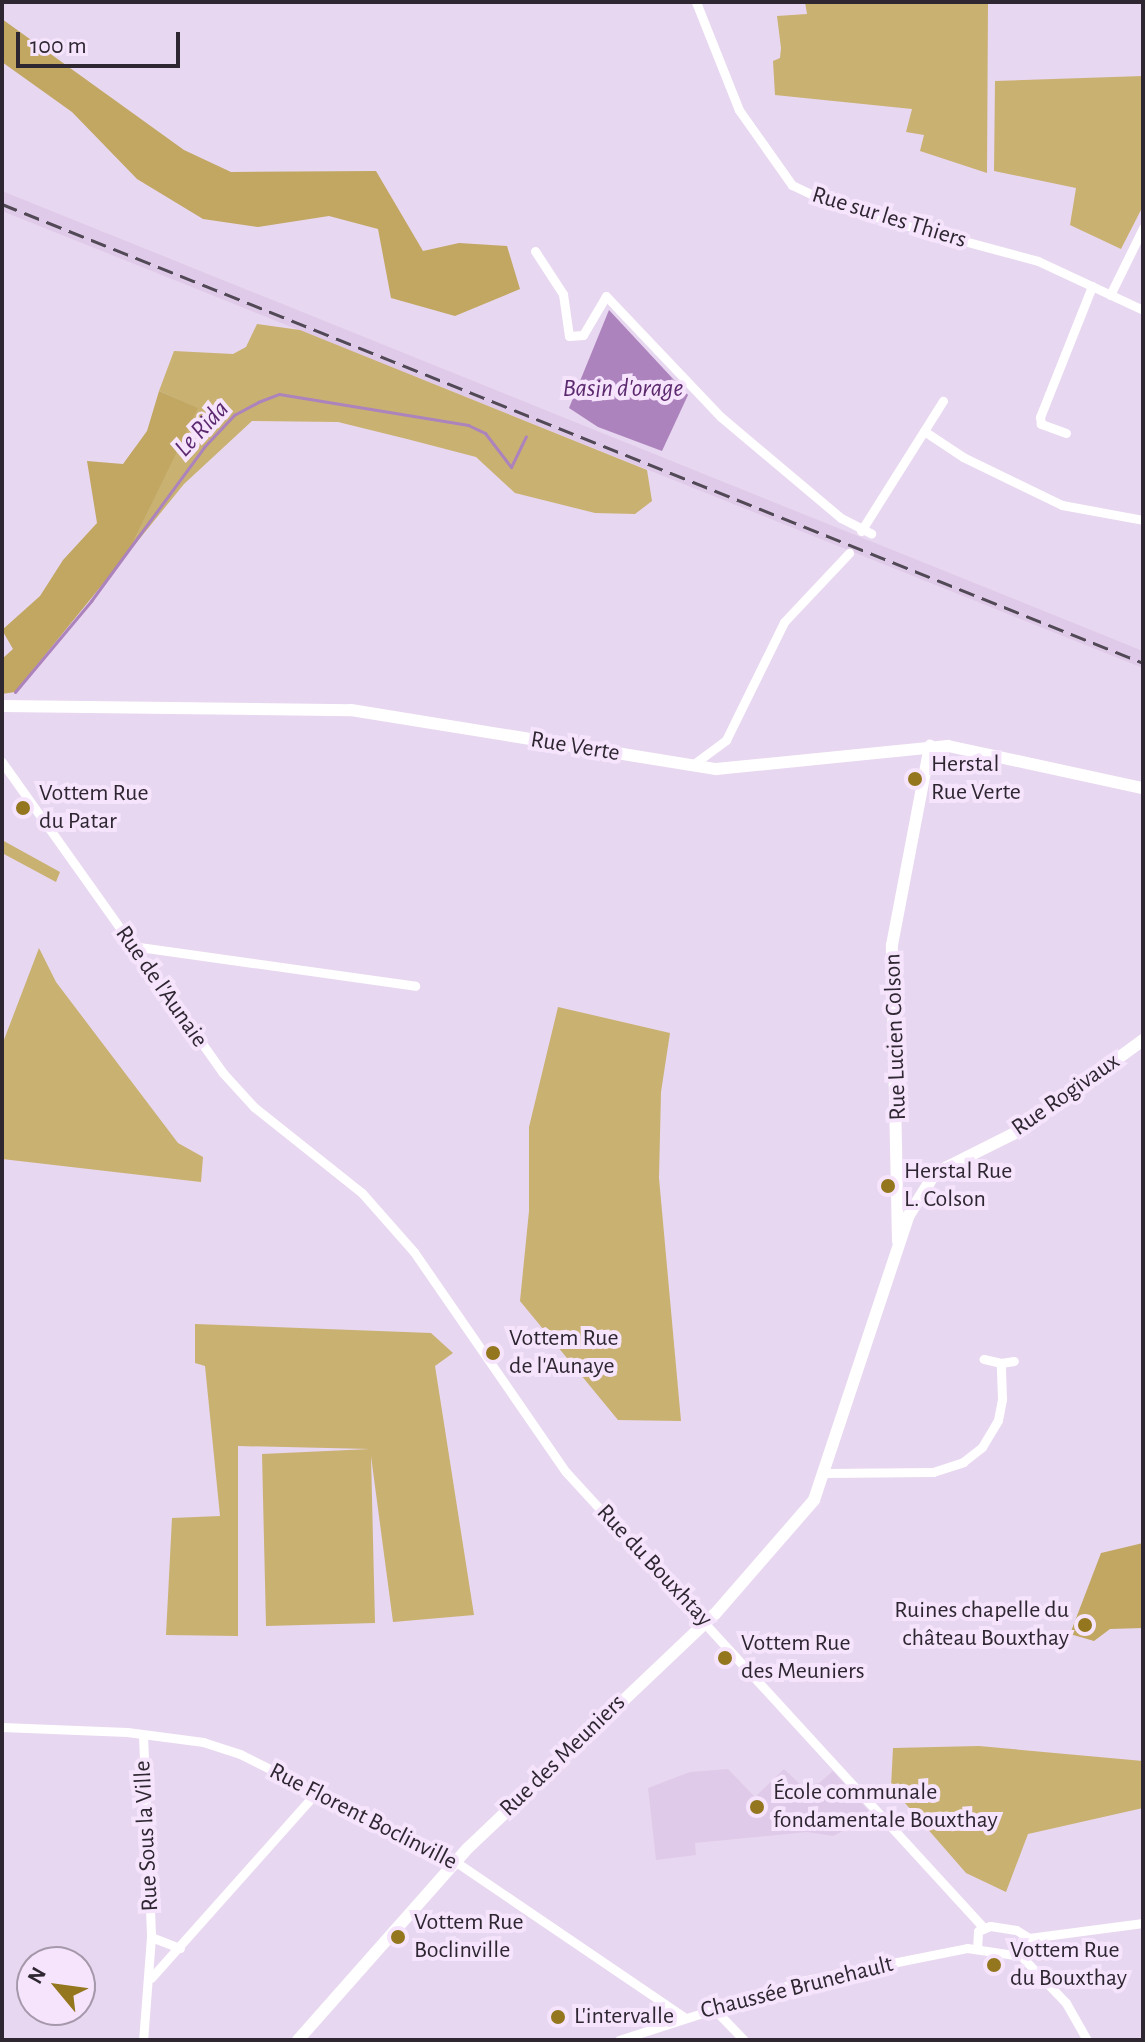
<!DOCTYPE html>
<meta charset="utf-8">
<style>
body{margin:0}
#map{position:relative;width:1145px;height:2042px;overflow:hidden;background:#e8d7f0;font-family:"Alegreya Sans",sans-serif}
div>[style]{position:absolute}
.built>*{inset:0;background:#e0cae9}
.green>*{inset:0;background:#c9b171}
.forest>*{inset:0;background:#c1a762}
.water>*{inset:0;background:#ac83bc}
.stream>*{height:3px;margin:-1.5px;padding:0 1.5px;transform-origin:1.5px;border-radius:1.5px;background:#ac83bc}
.minor>*{height:9px;margin:-4.5px;padding:0 4.5px;transform-origin:4.5px;border-radius:4.5px;background:#fff}
.tertiary>*{height:12px;margin:-6px;padding:0 6px;transform-origin:6px;border-radius:6px;background:#fff}
.rail>*{height:3px;margin-top:-1.5px;transform-origin:0;background:repeating-linear-gradient(90deg,#524956 0 16px,transparent 0 24px)}
.dots>*{width:22px;height:22px;translate:-50% -50%;box-sizing:border-box;border:4px solid #f6e4fd;border-radius:50%}
span{translate:-50% -50%;white-space:nowrap;text-align:center;line-height:1.15;-webkit-text-stroke:8px #f6e4fd;paint-order:stroke}
.street-label{font-size:24px;color:#2e2731}
.poi-label{font-size:24px;color:#2e2731}
.left{translate:0 -50%;text-align:left}
.right{translate:-100% -50%;text-align:right}
.water-label{font-size:26px;color:#5c296f;font-style:italic}
.frame{position:absolute;inset:0;border:4px solid #2e2731;pointer-events:none}
.north{position:absolute;left:16px;top:1946px;width:80px;height:80px;box-sizing:border-box;background:#f6e4fd;border:2px solid #a698ab;border-radius:50%;rotate:299deg;font-size:22px;font-weight:700;line-height:32px;text-align:center;color:#2e2731}
.north::after{content:'';display:block;margin:auto;width:28px;height:36px;background:#93761d;clip-path:polygon(50% 0,100% 100%,50% 72%,0 100%)}
.scale{position:absolute;left:16px;top:32px;width:164px;height:36px;box-sizing:border-box;border:4px solid #2e2731;border-top:0;padding-left:10px;font-size:24px;line-height:28px;white-space:nowrap;color:#2e2731;-webkit-text-stroke:6px #f6e4fd;paint-order:stroke}
</style>
<div id="map">
<div class="built">
<i style="clip-path:polygon(2px 191px,1143px 651px,1143px 668px,2px 211px)"></i>
<i style="clip-path:polygon(728px 1769px,755px 1797px,784px 1769px,802px 1786px,819px 1783px,833px 1771px,873px 1816px,833px 1836px,807px 1832px,695px 1843px,696px 1855px,656px 1860px,648px 1788px,690px 1772px)"></i>
</div>
<div class="green">
<i style="clip-path:polygon(805px 2px,988px 2px,987px 173px,920px 151px,924px 135px,906px 132px,912px 109px,775px 95px,773px 61px,780px 58px,781px 48px,777px 16px,807px 14px)"></i>
<i style="clip-path:polygon(1143px 76px,1143px 206px,1121px 249px,1070px 225px,1076px 188px,994px 171px,995px 81px)"></i>
<i style="clip-path:polygon(257px 324px,300px 330px,647px 470px,652px 501px,635px 514px,595px 513px,515px 493px,476px 457px,407px 439px,338px 422px,252px 421px,184px 484px,128px 553px,197px 408px,159px 391px,174px 351px,233px 354px,246px 347px)"></i>
<i style="clip-path:polygon(2px 840px,60px 872px,56px 882px,2px 853px)"></i>
<i style="clip-path:polygon(39px 948px,56px 982px,178px 1143px,203px 1157px,201px 1182px,2px 1159px,2px 1045px)"></i>
<i style="clip-path:polygon(558px 1007px,670px 1033px,661px 1092px,659px 1178px,681px 1421px,618px 1420px,520px 1301px,529px 1211px,529px 1127px)"></i>
<i style="clip-path:polygon(195px 1324px,431px 1333px,453px 1353px,435px 1366px,474px 1615px,393px 1622px,371px 1456px,375px 1623px,266px 1626px,262px 1454px,370px 1449px,238px 1446px,238px 1636px,166px 1635px,172px 1518px,220px 1516px,205px 1366px,195px 1363px)"></i>
<i style="clip-path:polygon(979px 1746px,1143px 1761px,1143px 1808px,1028px 1834px,1006px 1892px,966px 1873px,891px 1787px,893px 1748px)"></i>
</div>
<div class="forest">
<i style="clip-path:polygon(2px 19px,184px 150px,231px 172px,376px 171px,423px 251px,459px 243px,507px 246px,520px 289px,455px 316px,391px 298px,378px 229px,329px 216px,258px 227px,203px 219px,137px 179px,72px 112px,2px 62px)"></i>
<i style="clip-path:polygon(159px 391px,198px 408px,128px 553px,15px 692px,2px 694px,2px 659px,13px 649px,2px 630px,40px 596px,63px 560px,97px 523px,87px 461px,123px 464px,147px 431px)"></i>
<i style="clip-path:polygon(1143px 1543px,1143px 1628px,1110px 1629px,1094px 1641px,1070px 1634px,1101px 1553px)"></i>
</div>
<div class="water">
<i style="clip-path:polygon(609px 310px,688px 395px,662px 451px,598px 427px,569px 408px)"></i>
</div>
<div class="stream">
<i style="left:15px;top:692px;width:119px;rotate:-50.1deg"></i>
<i style="left:91px;top:601px;width:191px;rotate:-53.7deg"></i>
<i style="left:204px;top:447px;width:44px;rotate:-46.8deg"></i>
<i style="left:234px;top:415px;width:27px;rotate:-28deg"></i>
<i style="left:258px;top:402px;width:22px;rotate:-21deg"></i>
<i style="left:279px;top:394px;width:192px;rotate:9.3deg"></i>
<i style="left:468px;top:425px;width:19px;rotate:25deg"></i>
<i style="left:485px;top:433px;width:43px;rotate:52.6deg"></i>
<i style="left:511px;top:467px;width:34px;rotate:-64deg"></i>
</div>
<div class="minor">
<i style="left:696px;top:2px;width:116px;rotate:68.3deg"></i>
<i style="left:739px;top:110px;width:92px;rotate:54.8deg"></i>
<i style="left:792px;top:185px;width:51px;rotate:25.6deg"></i>
<i style="left:838px;top:207px;width:207px;rotate:15.1deg"></i>
<i style="left:1038px;top:261px;width:116px;rotate:25deg"></i>
<i style="left:535px;top:251px;width:51px;rotate:56.9deg"></i>
<i style="left:563px;top:294px;width:42px;rotate:81.9deg"></i>
<i style="left:569px;top:336px;width:14px;rotate:-4deg"></i>
<i style="left:583px;top:335px;width:45px;rotate:-59.5deg"></i>
<i style="left:606px;top:296px;width:167px;rotate:46.5deg"></i>
<i style="left:721px;top:417px;width:157px;rotate:40.1deg"></i>
<i style="left:841px;top:518px;width:34px;rotate:27deg"></i>
<i style="left:1110px;top:295px;width:75px;rotate:-63.8deg"></i>
<i style="left:924px;top:431px;width:47px;rotate:33.7deg"></i>
<i style="left:963px;top:457px;width:110px;rotate:25.9deg"></i>
<i style="left:1062px;top:505px;width:82px;rotate:10.5deg"></i>
<i style="left:1066px;top:433px;width:27px;rotate:-160deg"></i>
<i style="left:1041px;top:424px;width:7px;rotate:-98deg"></i>
<i style="left:1040px;top:417px;width:141px;rotate:-68.3deg"></i>
<i style="left:861px;top:531px;width:154px;rotate:-57.8deg"></i>
<i style="left:2px;top:762px;width:382px;rotate:54.6deg"></i>
<i style="left:223px;top:1073px;width:46px;rotate:47.6deg"></i>
<i style="left:254px;top:1107px;width:138px;rotate:38.5deg"></i>
<i style="left:362px;top:1193px;width:79px;rotate:48.6deg"></i>
<i style="left:414px;top:1252px;width:267px;rotate:55.4deg"></i>
<i style="left:566px;top:1472px;width:617px;rotate:47.5deg"></i>
<i style="left:691px;top:766px;width:44px;rotate:-36.6deg"></i>
<i style="left:726px;top:740px;width:131px;rotate:-63.8deg"></i>
<i style="left:784px;top:622px;width:95px;rotate:-46.7deg"></i>
<i style="left:132px;top:946px;width:286px;rotate:8deg"></i>
<i style="left:1001px;top:1363px;width:13px;rotate:-9deg"></i>
<i style="left:825px;top:1473px;width:108px;rotate:-0.5deg"></i>
<i style="left:933px;top:1472px;width:32px;rotate:-18deg"></i>
<i style="left:963px;top:1462px;width:24px;rotate:-38deg"></i>
<i style="left:982px;top:1447px;width:31px;rotate:-59deg"></i>
<i style="left:998px;top:1420px;width:21px;rotate:-79deg"></i>
<i style="left:1002px;top:1399px;width:36px;rotate:-92deg"></i>
<i style="left:1001px;top:1363px;width:18px;rotate:-167deg"></i>
<i style="left:2px;top:1727px;width:125px;rotate:2.3deg"></i>
<i style="left:127px;top:1732px;width:77px;rotate:7.5deg"></i>
<i style="left:203px;top:1742px;width:39px;rotate:18deg"></i>
<i style="left:240px;top:1754px;width:241px;rotate:26.6deg"></i>
<i style="left:456px;top:1862px;width:276px;rotate:34.2deg"></i>
<i style="left:143px;top:1735px;width:202px;rotate:87.7deg"></i>
<i style="left:151px;top:1937px;width:103px;rotate:94.4deg"></i>
<i style="left:151px;top:1937px;width:31px;rotate:21deg"></i>
<i style="left:1029px;top:1938px;width:115px;rotate:-7.5deg"></i>
<i style="left:1021px;top:1956px;width:65px;rotate:46.2deg"></i>
<i style="left:1066px;top:2003px;width:43px;rotate:60.4deg"></i>
<i style="left:151px;top:1978px;width:249px;rotate:-48.3deg"></i>
<i style="left:713px;top:2008px;width:45px;rotate:45.9deg"></i>
<i style="left:619px;top:2040px;width:192px;rotate:-17.9deg"></i>
<i style="left:802px;top:1981px;width:168px;rotate:-11.3deg"></i>
<i style="left:967px;top:1948px;width:55px;rotate:8.4deg"></i>
<i style="left:1021px;top:1956px;width:20px;rotate:-66deg"></i>
<i style="left:1029px;top:1938px;width:15px;rotate:-148deg"></i>
<i style="left:1016px;top:1930px;width:26px;rotate:-171deg"></i>
<i style="left:990px;top:1926px;width:13px;rotate:157deg"></i>
<i style="left:978px;top:1931px;width:17px;rotate:93deg"></i>
</div>
<div class="tertiary">
<i style="left:2px;top:706px;width:349px;rotate:0.7deg"></i>
<i style="left:351px;top:710px;width:370px;rotate:9.2deg"></i>
<i style="left:716px;top:769px;width:233px;rotate:-5.7deg"></i>
<i style="left:948px;top:746px;width:199px;rotate:12.2deg"></i>
<i style="left:898px;top:1241px;width:296px;rotate:-91.2deg"></i>
<i style="left:892px;top:945px;width:203px;rotate:-79.2deg"></i>
<i style="left:298px;top:2040px;width:256px;rotate:-48.5deg"></i>
<i style="left:468px;top:1848px;width:340px;rotate:-43.5deg"></i>
<i style="left:715px;top:1614px;width:151px;rotate:-49deg"></i>
<i style="left:814px;top:1500px;width:300px;rotate:-71.6deg"></i>
<i style="left:909px;top:1215px;width:49px;rotate:-58.2deg"></i>
<i style="left:935px;top:1173px;width:94px;rotate:-26.6deg"></i>
<i style="left:1019px;top:1131px;width:154px;rotate:-36.3deg"></i>
</div>
<div class="rail">
<i style="left:2px;top:204px;width:1230px;rotate:21.91deg"></i>
</div>
<div class="dots">
<i style="left:915px;top:779px;background:#93761d"></i>
<i style="left:23px;top:808px;background:#93761d"></i>
<i style="left:888px;top:1186px;background:#93761d"></i>
<i style="left:493px;top:1353px;background:#93761d"></i>
<i style="left:1085px;top:1625px;background:#93761d"></i>
<i style="left:725px;top:1658px;background:#93761d"></i>
<i style="left:757px;top:1807px;background:#93761d"></i>
<i style="left:398px;top:1937px;background:#93761d"></i>
<i style="left:994px;top:1965px;background:#93761d"></i>
<i style="left:558px;top:2017px;background:#93761d"></i>
</div>
<div class="street-label">
<span style="left:889px;top:218px;rotate:17deg">Rue sur les Thiers</span>
<span style="left:575px;top:747px;rotate:9deg">Rue Verte</span>
<span style="left:161px;top:987px;rotate:55deg">Rue de l'Aunaie</span>
<span style="left:896px;top:1037px;rotate:-92deg">Rue Lucien Colson</span>
<span style="left:1066px;top:1095px;rotate:-35deg">Rue Rogivaux</span>
<span style="left:654px;top:1566px;rotate:47deg">Rue du Bouxhtay</span>
<span style="left:563px;top:1756px;rotate:-44deg">Rue des Meuniers</span>
<span style="left:363px;top:1817px;rotate:27deg">Rue Florent Boclinville</span>
<span style="left:147px;top:1836px;rotate:-93deg">Rue Sous la Ville</span>
<span style="left:797px;top:1988px;rotate:-14deg">Chaussée Brunehault</span>
</div>
<div class="poi-label">
<span class="left" style="left:931px;top:779px">Herstal<br>Rue Verte</span>
<span class="left" style="left:39px;top:808px">Vottem Rue<br>du Patar</span>
<span class="left" style="left:904px;top:1186px">Herstal Rue<br>L. Colson</span>
<span class="left" style="left:509px;top:1353px">Vottem Rue<br>de l'Aunaye</span>
<span class="right" style="left:1069px;top:1625px">Ruines chapelle du<br>château Bouxthay</span>
<span class="left" style="left:741px;top:1658px">Vottem Rue<br>des Meuniers</span>
<span class="left" style="left:773px;top:1807px">École communale<br>fondamentale Bouxthay</span>
<span class="left" style="left:414px;top:1937px">Vottem Rue<br>Boclinville</span>
<span class="left" style="left:1010px;top:1965px">Vottem Rue<br>du Bouxthay</span>
<span class="left" style="left:574px;top:2017px">L'intervalle</span>
</div>
<div class="water-label">
<span style="left:623px;top:389px">Basin d'orage</span>
<span style="left:202px;top:429px;rotate:-47deg">Le Rida</span>
</div>
<div class="frame"></div>
<div class="north">N</div>
<div class="scale">100 m</div>
</div>
